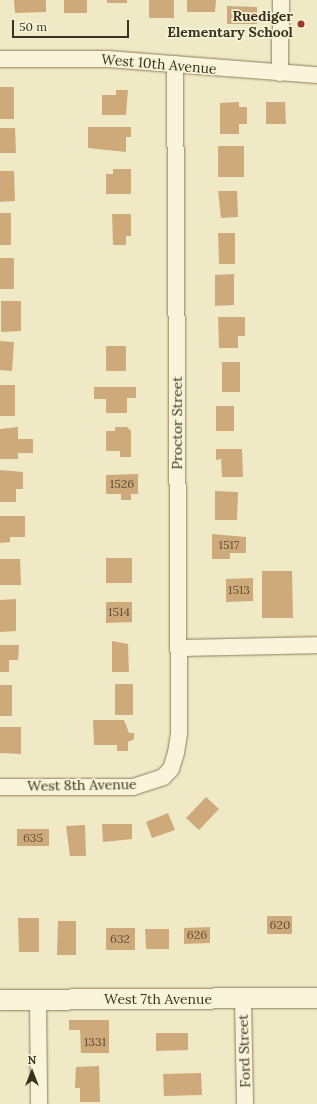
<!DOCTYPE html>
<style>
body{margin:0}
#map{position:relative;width:317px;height:1104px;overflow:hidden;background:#efe9c6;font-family:Lora,serif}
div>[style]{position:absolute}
.building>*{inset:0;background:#ceaa7b}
.roads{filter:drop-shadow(0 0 1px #8b7c5b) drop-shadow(0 0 1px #8b7c5b)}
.minor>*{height:16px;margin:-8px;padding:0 8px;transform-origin:8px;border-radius:8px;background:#faf5da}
.tertiary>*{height:20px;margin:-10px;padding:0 10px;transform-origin:10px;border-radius:10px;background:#faf5da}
.dots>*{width:11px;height:11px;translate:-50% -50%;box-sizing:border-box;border:2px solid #f7f2d6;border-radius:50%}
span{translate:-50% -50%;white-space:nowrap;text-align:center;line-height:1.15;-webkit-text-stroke:3.5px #f7f2d6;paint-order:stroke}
.number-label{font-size:12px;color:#604f36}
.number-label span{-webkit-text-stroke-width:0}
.poi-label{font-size:14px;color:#3b311f;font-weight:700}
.right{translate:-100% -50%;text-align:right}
.street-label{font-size:14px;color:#3b311f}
.north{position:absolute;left:12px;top:1052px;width:40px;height:40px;-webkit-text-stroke:3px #f7f2d6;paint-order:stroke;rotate:0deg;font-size:11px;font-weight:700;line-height:16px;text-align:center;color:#3b311f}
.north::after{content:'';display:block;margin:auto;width:14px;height:18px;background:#3b311f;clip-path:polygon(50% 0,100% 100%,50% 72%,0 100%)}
.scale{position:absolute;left:12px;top:20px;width:117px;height:18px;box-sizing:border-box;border:2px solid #3b311f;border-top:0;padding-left:5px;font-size:12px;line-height:14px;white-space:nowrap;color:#3b311f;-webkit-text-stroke:3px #f7f2d6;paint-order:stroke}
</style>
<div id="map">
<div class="building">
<i style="clip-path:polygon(14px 0,46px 0,46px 12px,15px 13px)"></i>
<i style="clip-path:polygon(64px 0,87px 0,87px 13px,64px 13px)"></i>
<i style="clip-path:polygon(107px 0,127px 0,127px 3px,107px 3px)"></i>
<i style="clip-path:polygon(149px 0,174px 0,174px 18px,149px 18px)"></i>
<i style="clip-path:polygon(187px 0,216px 0,215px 12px,187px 12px)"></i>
<i style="clip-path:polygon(227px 6px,257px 7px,257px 24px,227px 24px)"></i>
<i style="clip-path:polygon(0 87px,14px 87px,14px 119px,0 119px)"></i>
<i style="clip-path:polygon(116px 90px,128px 90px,126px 115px,102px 115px,102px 95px,116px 95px)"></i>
<i style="clip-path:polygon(239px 102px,239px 107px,247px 107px,247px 124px,239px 124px,239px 134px,220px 134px,220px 103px)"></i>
<i style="clip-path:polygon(266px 102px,285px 102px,286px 124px,266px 124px)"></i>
<i style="clip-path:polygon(88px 127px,131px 127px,131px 137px,126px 137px,126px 152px,88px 148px)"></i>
<i style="clip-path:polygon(0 128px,15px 128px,16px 153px,0 153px)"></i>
<i style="clip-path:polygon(218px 146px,244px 146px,244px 177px,218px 177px)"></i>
<i style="clip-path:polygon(113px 169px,131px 169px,131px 194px,106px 194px,106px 174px,113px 174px)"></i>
<i style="clip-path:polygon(0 171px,14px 171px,15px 201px,0 202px)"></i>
<i style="clip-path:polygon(218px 191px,237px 191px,238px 217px,221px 218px)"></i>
<i style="clip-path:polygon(0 213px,11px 213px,11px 245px,0 245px)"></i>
<i style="clip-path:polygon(112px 214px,131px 214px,131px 236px,126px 236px,126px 245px,113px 245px)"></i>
<i style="clip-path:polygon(218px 233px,235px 233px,235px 264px,219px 264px)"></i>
<i style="clip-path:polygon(0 258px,14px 258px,14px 289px,0 289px)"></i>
<i style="clip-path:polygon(234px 274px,234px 305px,215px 306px,215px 275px)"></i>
<i style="clip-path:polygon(1px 301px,21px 301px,21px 331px,1px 332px)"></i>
<i style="clip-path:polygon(218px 317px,245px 317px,245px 336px,238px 336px,238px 348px,219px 348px)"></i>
<i style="clip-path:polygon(0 341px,14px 342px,12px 371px,0 370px)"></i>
<i style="clip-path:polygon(106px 346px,126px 346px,126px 371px,106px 371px)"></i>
<i style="clip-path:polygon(222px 362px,240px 362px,240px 392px,222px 392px)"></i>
<i style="clip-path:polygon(0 385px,15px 385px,15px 416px,0 416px)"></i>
<i style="clip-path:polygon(94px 387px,136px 387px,136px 398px,127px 398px,127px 413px,106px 413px,106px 399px,94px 399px)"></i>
<i style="clip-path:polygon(216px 406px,234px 406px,234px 431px,216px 431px)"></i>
<i style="clip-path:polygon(18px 427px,18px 439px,33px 439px,33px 453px,18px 453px,18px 459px,0 459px,0 429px)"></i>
<i style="clip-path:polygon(115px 427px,127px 427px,131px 431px,131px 457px,120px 457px,120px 451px,106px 451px,106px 431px,115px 431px)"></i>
<i style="clip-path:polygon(216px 449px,242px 449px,243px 477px,222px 477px,221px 459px,216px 460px)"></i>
<i style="clip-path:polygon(0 470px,23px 472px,23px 489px,16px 489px,16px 502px,0 502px)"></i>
<i style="clip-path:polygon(138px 474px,138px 494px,131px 494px,131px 500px,121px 500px,121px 494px,106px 494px,106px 475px)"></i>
<i style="clip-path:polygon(215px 491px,238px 492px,237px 520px,215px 520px)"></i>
<i style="clip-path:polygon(0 516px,25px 516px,25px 537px,10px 537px,10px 542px,0 543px)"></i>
<i style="clip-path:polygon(212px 534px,246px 537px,246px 553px,230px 553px,230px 559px,212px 559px)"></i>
<i style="clip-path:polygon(106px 558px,132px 558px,132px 583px,106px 583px)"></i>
<i style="clip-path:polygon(0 559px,20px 559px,21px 585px,0 585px)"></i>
<i style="clip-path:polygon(262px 571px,292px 571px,293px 618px,262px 618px)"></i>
<i style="clip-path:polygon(253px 578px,253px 601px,226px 602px,226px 579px)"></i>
<i style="clip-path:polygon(16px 599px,16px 631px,0 632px,0 600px)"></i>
<i style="clip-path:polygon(106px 602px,132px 602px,132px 622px,106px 623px)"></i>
<i style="clip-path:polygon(112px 641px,128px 644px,129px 672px,112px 672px)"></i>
<i style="clip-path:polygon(0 645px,19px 645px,18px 660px,9px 660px,9px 672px,0 672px)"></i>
<i style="clip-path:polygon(115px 684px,133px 684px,133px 715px,115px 715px)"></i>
<i style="clip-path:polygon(0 685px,12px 685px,12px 716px,0 716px)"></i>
<i style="clip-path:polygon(93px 720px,124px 720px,129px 733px,134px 733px,134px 739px,128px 742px,128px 751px,117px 751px,117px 745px,94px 745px)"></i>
<i style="clip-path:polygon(0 727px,21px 727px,21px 754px,0 753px)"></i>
<i style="clip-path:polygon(206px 797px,219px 809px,199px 830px,186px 818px)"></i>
<i style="clip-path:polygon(168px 813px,175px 830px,152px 838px,146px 822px)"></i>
<i style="clip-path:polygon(102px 824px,132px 824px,132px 839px,103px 842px)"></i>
<i style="clip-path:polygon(85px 825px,86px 856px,70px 856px,66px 826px)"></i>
<i style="clip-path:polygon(17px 829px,49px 829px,49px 846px,17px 846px)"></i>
<i style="clip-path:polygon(267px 916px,292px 916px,292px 934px,267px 934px)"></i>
<i style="clip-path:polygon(18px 918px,39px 918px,39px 952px,19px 952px)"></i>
<i style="clip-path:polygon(58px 921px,76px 921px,76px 955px,57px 955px)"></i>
<i style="clip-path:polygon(210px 927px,210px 943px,184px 944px,184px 928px)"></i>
<i style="clip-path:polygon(106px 928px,135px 928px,135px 950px,106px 950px)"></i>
<i style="clip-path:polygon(145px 929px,169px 929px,169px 949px,146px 949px)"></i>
<i style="clip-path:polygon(69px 1020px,109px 1020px,109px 1053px,81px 1053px,80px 1030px,69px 1030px)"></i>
<i style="clip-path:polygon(156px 1033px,188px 1033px,188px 1050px,156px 1051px)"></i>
<i style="clip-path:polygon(99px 1066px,100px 1102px,80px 1102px,80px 1088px,75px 1088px,76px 1067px)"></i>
<i style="clip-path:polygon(201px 1073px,202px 1095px,164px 1096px,163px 1074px)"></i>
</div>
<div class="roads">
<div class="minor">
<i style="left:0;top:59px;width:108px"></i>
<i style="left:108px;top:59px;width:210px;rotate:4.4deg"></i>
<i style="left:280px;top:73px;width:73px;rotate:-89.2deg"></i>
<i style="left:178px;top:648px;width:139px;rotate:-1.2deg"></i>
<i style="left:0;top:787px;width:133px"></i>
<i style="left:133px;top:787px;width:32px;rotate:-18deg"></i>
<i style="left:163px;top:777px;width:11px;rotate:-45deg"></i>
<i style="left:171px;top:769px;width:17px;rotate:-73deg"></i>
<i style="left:176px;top:753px;width:19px;rotate:-81deg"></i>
<i style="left:179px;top:734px;width:670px;rotate:-90.34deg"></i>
<i style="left:243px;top:998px;width:106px;rotate:88.9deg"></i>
<i style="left:38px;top:1000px;width:104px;rotate:89.4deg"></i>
</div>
<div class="tertiary">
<i style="left:0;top:1000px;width:317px;rotate:-0.4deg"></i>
</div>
</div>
<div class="dots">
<i style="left:301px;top:24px;background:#9c3a2a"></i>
</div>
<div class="number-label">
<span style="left:122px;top:484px">1526</span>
<span style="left:229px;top:545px">1517</span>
<span style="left:239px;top:590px">1513</span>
<span style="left:119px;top:612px">1514</span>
<span style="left:33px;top:838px">635</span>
<span style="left:280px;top:925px">620</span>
<span style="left:197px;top:935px">626</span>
<span style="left:120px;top:939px">632</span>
<span style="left:95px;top:1042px">1331</span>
</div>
<div class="poi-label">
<span class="right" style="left:293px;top:24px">Ruediger<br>Elementary School</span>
</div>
<div class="street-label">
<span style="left:159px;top:64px;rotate:5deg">West 10th Avenue</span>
<span style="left:177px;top:423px;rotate:-90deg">Proctor Street</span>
<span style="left:82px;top:785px;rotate:-1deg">West 8th Avenue</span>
<span style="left:158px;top:999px">West 7th Avenue</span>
<span style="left:244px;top:1051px;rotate:-92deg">Ford Street</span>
</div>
<div class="north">N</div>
<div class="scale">50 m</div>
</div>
